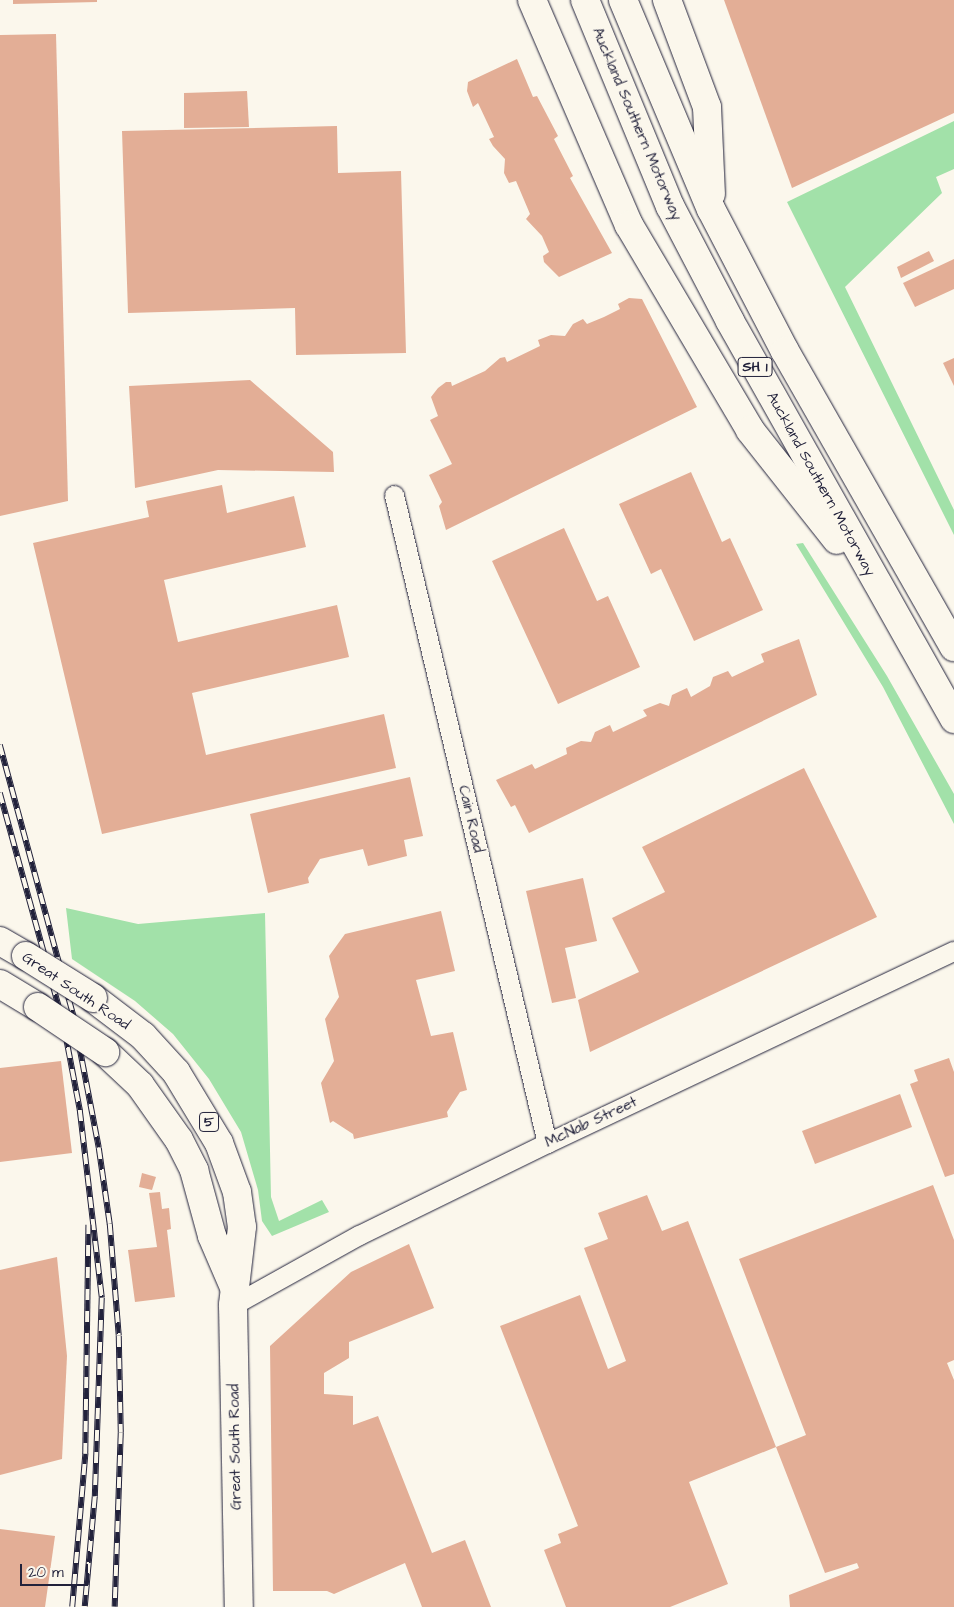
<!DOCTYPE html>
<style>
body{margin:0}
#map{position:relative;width:954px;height:1607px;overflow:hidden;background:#fbf7ec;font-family:"Architects Daughter",sans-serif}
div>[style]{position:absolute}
.green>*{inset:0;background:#a2e1a9}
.building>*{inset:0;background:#e3ae96}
.roads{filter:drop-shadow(0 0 1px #22223b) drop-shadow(0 0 1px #22223b)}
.minor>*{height:19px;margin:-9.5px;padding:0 9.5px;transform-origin:9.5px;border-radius:9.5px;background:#fbf7ec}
.primary>*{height:28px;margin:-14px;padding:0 14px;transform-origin:14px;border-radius:14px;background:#fbf7ec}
.motorway>*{height:28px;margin:-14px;padding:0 14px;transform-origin:14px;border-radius:14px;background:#fbf7ec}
.rail>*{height:5.5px;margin-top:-2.75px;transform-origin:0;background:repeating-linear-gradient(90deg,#fbf7ec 0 11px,#22223b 0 22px);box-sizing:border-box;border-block:1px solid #22223b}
.bridges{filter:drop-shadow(0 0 1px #22223b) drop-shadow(0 0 1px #22223b)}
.primary-bridge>*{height:28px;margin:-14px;padding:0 14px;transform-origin:14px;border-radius:14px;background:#fbf7ec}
span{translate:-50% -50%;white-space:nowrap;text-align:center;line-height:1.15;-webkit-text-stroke:4px #fbf7ec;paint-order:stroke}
.shield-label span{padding:1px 4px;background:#fbf7ec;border:1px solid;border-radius:4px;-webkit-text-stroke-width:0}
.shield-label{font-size:14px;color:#22223b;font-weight:700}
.street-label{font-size:15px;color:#22223b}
.scale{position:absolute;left:20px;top:1564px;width:68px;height:22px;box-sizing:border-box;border:2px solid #22223b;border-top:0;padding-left:6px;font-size:15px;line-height:18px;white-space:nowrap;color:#22223b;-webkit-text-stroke:4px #fbf7ec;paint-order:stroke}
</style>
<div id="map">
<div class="green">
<i style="clip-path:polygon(954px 121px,954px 169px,936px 177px,942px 193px,845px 287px,954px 510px,954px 535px,787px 202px)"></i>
<i style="clip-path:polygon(803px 543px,887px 676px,954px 794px,954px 824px,883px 687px,796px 544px)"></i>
<i style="clip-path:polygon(66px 908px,138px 924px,265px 913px,271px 1197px,279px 1221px,322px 1200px,329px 1212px,272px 1236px,262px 1221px,258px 1190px,241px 1132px,209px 1079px,173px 1034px,135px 1001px,72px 959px)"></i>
</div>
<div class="building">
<i style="clip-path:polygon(13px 0,97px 0,97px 2px,13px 4px)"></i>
<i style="clip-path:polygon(724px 0,954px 0,954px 113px,792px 188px)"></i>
<i style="clip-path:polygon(56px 34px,68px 501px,0 516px,0 35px)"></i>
<i style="clip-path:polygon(517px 59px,533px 97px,537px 96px,558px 136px,554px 139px,573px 176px,570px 178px,612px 253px,559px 277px,544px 262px,543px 256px,549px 252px,542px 236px,526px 219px,530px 214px,516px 181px,509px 183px,504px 173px,505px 159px,493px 146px,489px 139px,494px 137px,478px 103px,473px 107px,467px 91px,468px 82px)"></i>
<i style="clip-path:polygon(247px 91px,249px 127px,184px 128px,184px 93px)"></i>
<i style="clip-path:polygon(337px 126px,338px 173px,401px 171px,406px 353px,296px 355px,295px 308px,128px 313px,122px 131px)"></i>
<i style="clip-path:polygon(929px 251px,934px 261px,901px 278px,897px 267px)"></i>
<i style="clip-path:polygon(954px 259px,954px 289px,915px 307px,903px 283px)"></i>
<i style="clip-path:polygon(629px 298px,642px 299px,697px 407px,446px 530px,439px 506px,442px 502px,429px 475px,452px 464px,430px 420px,438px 416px,431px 397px,438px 388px,446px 382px,451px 382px,452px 386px,485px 371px,500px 358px,505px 357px,507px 362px,540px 346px,538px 340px,551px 335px,565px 336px,573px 324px,583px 319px,587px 324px,604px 317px,620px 309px,618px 304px)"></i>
<i style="clip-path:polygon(954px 358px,954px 386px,943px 363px)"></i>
<i style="clip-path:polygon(250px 380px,333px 452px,334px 472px,218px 470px,135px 488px,129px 386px)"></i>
<i style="clip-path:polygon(691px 472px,722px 542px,730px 538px,763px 610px,694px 641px,661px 569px,651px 574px,619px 504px)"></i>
<i style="clip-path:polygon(222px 485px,227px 513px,294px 496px,306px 547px,164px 580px,178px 642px,337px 605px,349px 657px,192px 693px,206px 755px,384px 714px,396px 768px,102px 834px,33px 543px,149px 517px,146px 501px)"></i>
<i style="clip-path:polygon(564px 528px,597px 601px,608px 596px,640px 667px,558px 704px,492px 561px)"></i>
<i style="clip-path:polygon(799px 639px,817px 695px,529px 833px,515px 805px,511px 807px,496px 780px,532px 764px,535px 769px,567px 754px,566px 748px,581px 741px,591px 742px,595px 732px,610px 725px,613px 732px,647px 716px,643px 710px,660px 703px,669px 706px,672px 695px,687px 688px,691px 697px,710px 686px,713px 677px,728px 671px,732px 677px,764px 662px,761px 654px)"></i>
<i style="clip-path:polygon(804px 768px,877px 917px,590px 1052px,578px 1000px,639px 972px,612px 918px,665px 892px,642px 847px)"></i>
<i style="clip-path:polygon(410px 777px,423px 836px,404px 840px,407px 856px,368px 866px,363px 849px,320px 859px,308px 878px,309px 883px,268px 893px,250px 814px)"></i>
<i style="clip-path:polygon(583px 878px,597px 941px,565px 948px,576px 998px,552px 1003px,526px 891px)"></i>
<i style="clip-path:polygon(441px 911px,455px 971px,416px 980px,431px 1036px,453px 1032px,467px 1090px,460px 1092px,447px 1112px,448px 1117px,354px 1139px,353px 1134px,333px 1121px,330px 1123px,321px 1083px,334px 1061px,325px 1019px,339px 997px,329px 956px,345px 934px)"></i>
<i style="clip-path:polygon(949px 1058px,954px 1072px,954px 1174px,945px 1177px,910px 1084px,918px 1081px,914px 1070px)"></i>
<i style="clip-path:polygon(61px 1061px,72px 1153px,0 1162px,0 1068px)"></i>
<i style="clip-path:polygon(900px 1094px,912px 1127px,815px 1164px,802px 1131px)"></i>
<i style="clip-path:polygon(142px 1173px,156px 1177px,152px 1190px,139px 1187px)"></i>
<i style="clip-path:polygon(933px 1185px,954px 1240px,954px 1360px,947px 1363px,954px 1380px,954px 1607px,790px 1607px,789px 1595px,859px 1568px,857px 1563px,825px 1573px,776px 1447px,806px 1435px,739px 1259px)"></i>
<i style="clip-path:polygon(160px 1192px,162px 1209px,169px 1208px,171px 1229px,167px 1230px,175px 1297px,135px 1302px,128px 1250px,157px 1247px,149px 1193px)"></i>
<i style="clip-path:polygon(647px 1195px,662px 1231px,688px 1221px,776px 1447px,689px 1482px,728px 1584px,670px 1607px,566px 1607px,544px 1550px,561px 1543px,558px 1534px,578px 1526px,500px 1326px,580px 1295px,608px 1369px,626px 1361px,584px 1248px,608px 1239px,598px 1213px)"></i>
<i style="clip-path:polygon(409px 1244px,434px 1308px,349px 1342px,349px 1358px,324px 1373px,324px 1394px,353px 1396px,353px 1425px,378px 1416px,432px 1553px,465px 1540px,491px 1607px,422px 1607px,405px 1563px,334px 1594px,327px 1591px,273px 1591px,270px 1346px,351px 1272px)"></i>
<i style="clip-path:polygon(57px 1257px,67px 1356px,62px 1459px,0 1475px,0 1270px)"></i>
<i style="clip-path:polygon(0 1529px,55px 1536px,45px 1607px,0 1607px)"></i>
</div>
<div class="roads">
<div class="minor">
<i style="left:394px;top:495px;width:666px;rotate:76.72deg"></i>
<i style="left:233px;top:1305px;width:144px;rotate:-29.1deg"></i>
<i style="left:359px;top:1235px;width:209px;rotate:-26.1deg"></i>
<i style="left:547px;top:1143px;width:450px;rotate:-25.3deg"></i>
</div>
<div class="primary">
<i style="left:0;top:941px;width:30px;rotate:30deg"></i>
<i style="left:0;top:984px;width:44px;rotate:31.2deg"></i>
<i style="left:93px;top:998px;width:63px;rotate:37.2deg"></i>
<i style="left:143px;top:1036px;width:49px;rotate:47.5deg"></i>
<i style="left:176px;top:1072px;width:83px;rotate:58.8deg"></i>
<i style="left:219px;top:1143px;width:52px;rotate:69.8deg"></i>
<i style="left:237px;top:1192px;width:35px;rotate:82deg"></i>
<i style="left:242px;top:1227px;width:79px;rotate:96.6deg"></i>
<i style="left:233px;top:1305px;width:302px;rotate:88.9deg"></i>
<i style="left:105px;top:1052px;width:48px;rotate:43.3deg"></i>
<i style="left:140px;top:1085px;width:67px;rotate:54.7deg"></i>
<i style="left:179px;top:1140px;width:34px;rotate:63deg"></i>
<i style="left:194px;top:1170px;width:68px;rotate:74.7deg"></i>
<i style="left:212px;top:1236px;width:56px;rotate:66.7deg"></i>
</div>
<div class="motorway">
<i style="left:532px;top:0;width:245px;rotate:66.7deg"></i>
<i style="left:629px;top:225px;width:238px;rotate:59.4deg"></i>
<i style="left:750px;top:430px;width:140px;rotate:51.7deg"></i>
<i style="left:585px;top:0;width:223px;rotate:67.6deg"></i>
<i style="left:670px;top:206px;width:130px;rotate:62.4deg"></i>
<i style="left:730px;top:321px;width:457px;rotate:60.6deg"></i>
<i style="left:623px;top:0;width:227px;rotate:67.2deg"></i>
<i style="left:711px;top:209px;width:160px;rotate:62.5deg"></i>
<i style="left:785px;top:351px;width:341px;rotate:60.3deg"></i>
<i style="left:667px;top:0;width:114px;rotate:69.5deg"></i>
<i style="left:707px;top:107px;width:87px;rotate:87.4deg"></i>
</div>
</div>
<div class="rail">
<i style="left:0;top:745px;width:283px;rotate:74.8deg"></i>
<i style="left:74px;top:1018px;width:132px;rotate:79.1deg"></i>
<i style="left:99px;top:1148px;width:77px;rotate:81.8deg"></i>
<i style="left:110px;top:1224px;width:112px;rotate:85.4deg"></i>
<i style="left:119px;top:1336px;width:97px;rotate:88.8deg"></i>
<i style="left:121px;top:1433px;width:174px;rotate:92deg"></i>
<i style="left:0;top:793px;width:242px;rotate:74.6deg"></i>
<i style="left:64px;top:1026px;width:86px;rotate:79.2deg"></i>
<i style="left:80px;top:1110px;width:189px;rotate:83.3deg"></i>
<i style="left:102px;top:1298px;width:199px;rotate:92deg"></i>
<i style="left:95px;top:1497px;width:110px;rotate:95.2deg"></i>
<i style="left:72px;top:1607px;width:154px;rotate:-85.1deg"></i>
<i style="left:85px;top:1454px;width:229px;rotate:-89.2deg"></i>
</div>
<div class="bridges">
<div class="primary-bridge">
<i style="left:26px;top:956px;width:79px;rotate:32.1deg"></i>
<i style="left:38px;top:1007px;width:81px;rotate:33.9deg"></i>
</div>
</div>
<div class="shield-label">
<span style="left:755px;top:367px">SH 1</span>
<span style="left:209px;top:1122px">5</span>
</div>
<div class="street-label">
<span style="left:637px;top:124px;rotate:67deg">Auckland Southern Motorway</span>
<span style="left:821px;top:484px;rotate:61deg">Auckland Southern Motorway</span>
<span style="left:471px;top:819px;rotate:77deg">Cain Road</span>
<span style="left:76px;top:991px;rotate:34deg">Great South Road</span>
<span style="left:591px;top:1122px;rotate:-25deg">McNab Street</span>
<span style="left:235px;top:1447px;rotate:-91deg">Great South Road</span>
</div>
<div class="scale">20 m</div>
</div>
